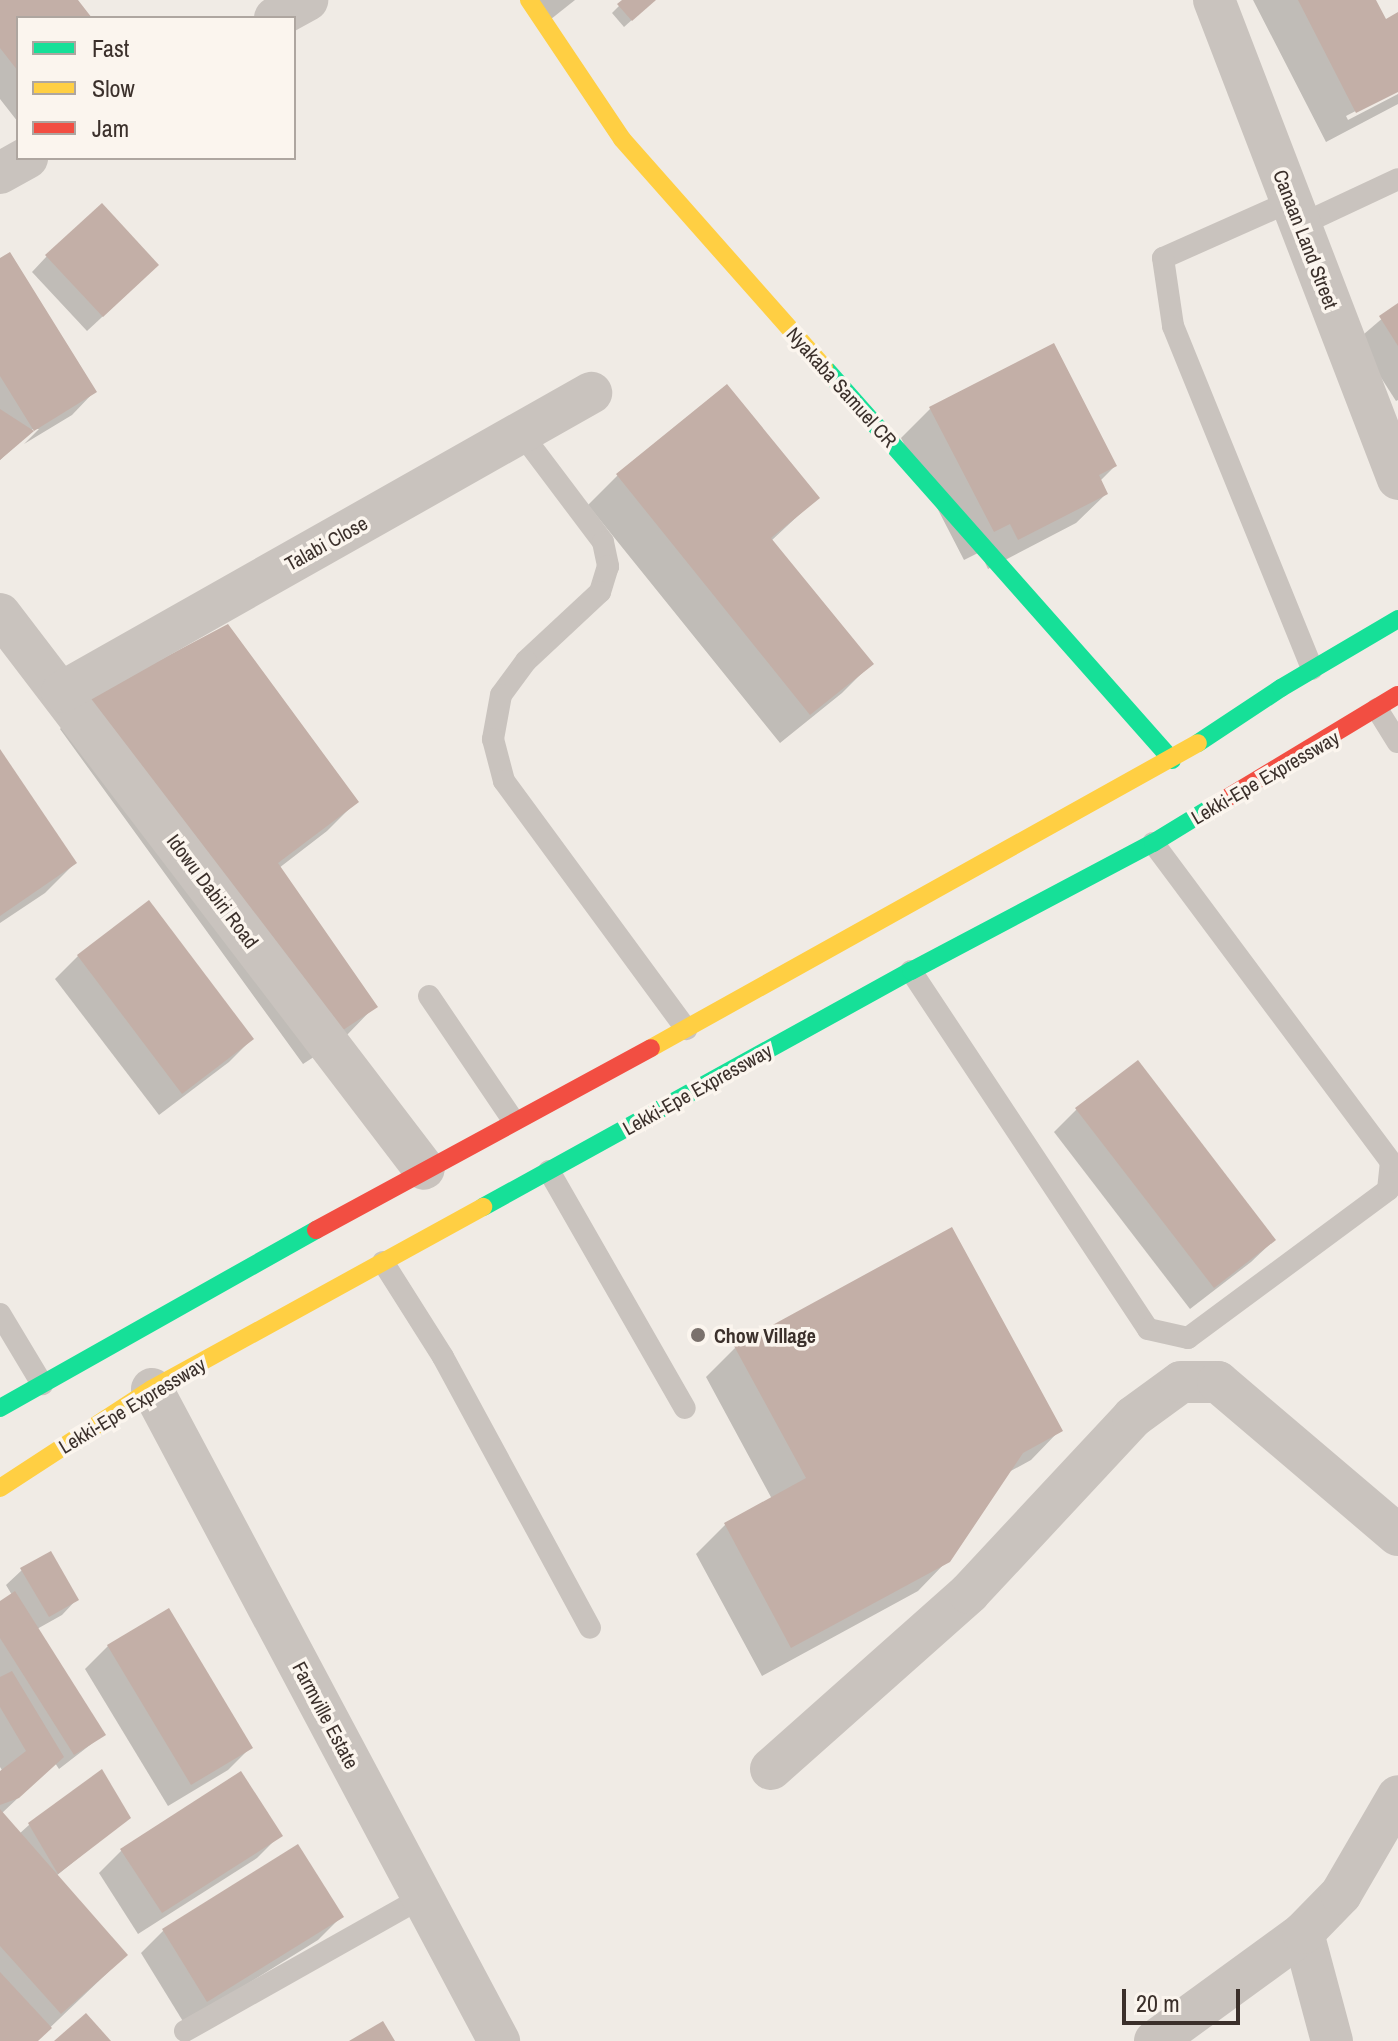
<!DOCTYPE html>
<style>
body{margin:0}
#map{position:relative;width:1398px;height:2041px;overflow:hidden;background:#f0ebe5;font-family:"Archivo Narrow",sans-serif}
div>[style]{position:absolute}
.shadow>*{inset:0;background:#0003}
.building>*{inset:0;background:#c3afa7}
.lane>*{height:22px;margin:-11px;padding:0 11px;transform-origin:11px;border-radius:11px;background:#c9c3be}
.street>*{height:42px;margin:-21px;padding:0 21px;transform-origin:21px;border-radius:21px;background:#c9c3be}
.fast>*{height:18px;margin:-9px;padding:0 9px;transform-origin:9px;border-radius:9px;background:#16e098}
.slow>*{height:18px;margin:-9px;padding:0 9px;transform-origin:9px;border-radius:9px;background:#ffcf43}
.jam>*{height:18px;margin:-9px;padding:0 9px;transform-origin:9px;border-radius:9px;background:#f24e42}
.dots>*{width:22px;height:22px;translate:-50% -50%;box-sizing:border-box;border:4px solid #fbf5ee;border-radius:50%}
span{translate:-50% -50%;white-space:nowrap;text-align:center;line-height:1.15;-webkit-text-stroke:7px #fbf5ee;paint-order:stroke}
.street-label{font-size:20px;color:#3b302b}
.poi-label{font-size:20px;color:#3b302b;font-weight:700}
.left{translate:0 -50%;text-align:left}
.legend{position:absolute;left:16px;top:16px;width:280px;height:144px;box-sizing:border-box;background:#fbf5ee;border:2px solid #aea6a0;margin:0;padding:10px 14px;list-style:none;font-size:24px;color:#3b302b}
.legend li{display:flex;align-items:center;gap:16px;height:40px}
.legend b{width:40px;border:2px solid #aea6a0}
.scale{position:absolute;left:1122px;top:1989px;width:118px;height:36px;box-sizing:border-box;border:4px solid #3b302b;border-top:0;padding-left:10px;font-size:24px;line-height:28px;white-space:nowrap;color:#3b302b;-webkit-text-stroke:6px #fbf5ee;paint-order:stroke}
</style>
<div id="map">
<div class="shadow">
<i style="clip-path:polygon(0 0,76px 0,90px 18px,18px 18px,18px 122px,0 99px)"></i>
<i style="clip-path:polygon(520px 0,575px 0,541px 27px)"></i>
<i style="clip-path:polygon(625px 0,654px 0,624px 27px,612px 13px)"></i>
<i style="clip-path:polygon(1253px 0,1374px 0,1385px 22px,1398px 15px,1398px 89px,1346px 116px,1348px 120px,1398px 94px,1398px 104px,1326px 142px)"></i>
<i style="clip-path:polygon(47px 256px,142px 280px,87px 331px,32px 272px)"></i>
<i style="clip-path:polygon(0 261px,94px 392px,72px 415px,24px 444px,39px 429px,33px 429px,0 460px)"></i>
<i style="clip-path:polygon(1398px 305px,1398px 400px,1396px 401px,1357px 340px)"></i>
<i style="clip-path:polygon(727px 387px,817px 498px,771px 541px,871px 664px,842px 693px,780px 743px,588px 505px,617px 476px)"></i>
<i style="clip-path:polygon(930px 409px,1115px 466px,1100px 481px,1106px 494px,1076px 523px,988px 569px,980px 552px,964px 560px,901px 438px)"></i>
<i style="clip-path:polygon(89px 699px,356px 802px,327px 831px,279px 868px,375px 1006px,346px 1036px,303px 1064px,60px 729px)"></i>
<i style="clip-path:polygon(0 753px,75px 863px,45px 893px,0 923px)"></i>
<i style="clip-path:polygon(148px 903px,252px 1039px,229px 1062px,159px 1115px,55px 979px,78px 956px)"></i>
<i style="clip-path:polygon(1077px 1109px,1274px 1240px,1251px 1262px,1190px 1309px,1054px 1132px)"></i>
<i style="clip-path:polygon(735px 1348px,1060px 1430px,1031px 1460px,1007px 1473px,948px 1560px,918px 1591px,762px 1676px,696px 1554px,725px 1525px,772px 1499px,706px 1377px)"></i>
<i style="clip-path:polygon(22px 1570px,77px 1599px,62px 1615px,37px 1629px,103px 1735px,59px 1769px,55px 1763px,1px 1814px,19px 1834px,29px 1825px,129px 1817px,56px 1876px,126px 1955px,36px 2041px,0 2041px,0 1774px,5px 1775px,0 1767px,0 1603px,12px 1595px,6px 1585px)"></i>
<i style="clip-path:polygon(168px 1611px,250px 1748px,228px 1770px,168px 1806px,85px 1669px,108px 1646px)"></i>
<i style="clip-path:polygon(280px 1835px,257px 1858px,138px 1934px,99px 1873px,122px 1850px)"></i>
<i style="clip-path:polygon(341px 1917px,318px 1940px,184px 2023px,141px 1953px,163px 1931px)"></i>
</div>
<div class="building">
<i style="clip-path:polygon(0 0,78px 0,92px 18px,18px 18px,18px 71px,0 48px)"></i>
<i style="clip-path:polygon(622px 0,656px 0,632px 21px,617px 4px)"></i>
<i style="clip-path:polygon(1298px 0,1376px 0,1386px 19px,1398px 12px,1398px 92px,1356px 113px)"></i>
<i style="clip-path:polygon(102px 203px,159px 265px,103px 317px,45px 255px)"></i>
<i style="clip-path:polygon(10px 252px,97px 392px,34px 431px,0 460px,0 409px,34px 431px,0 376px,0 258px)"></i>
<i style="clip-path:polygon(1398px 303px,1398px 346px,1379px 316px)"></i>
<i style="clip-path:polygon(1054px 343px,1117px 466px,1099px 475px,1108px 494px,1018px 540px,1010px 524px,994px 532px,929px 407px)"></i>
<i style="clip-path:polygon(727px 384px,820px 498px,771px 538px,874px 664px,810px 715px,616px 474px)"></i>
<i style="clip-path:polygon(228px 624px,359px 802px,278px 863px,378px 1007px,334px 1036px,88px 698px)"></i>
<i style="clip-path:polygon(0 749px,77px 863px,0 916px)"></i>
<i style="clip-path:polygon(149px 900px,254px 1039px,182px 1094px,77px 955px)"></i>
<i style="clip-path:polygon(1138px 1060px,1276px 1240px,1214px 1288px,1075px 1108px)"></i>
<i style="clip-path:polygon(952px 1227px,1063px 1431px,1023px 1453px,950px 1562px,791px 1648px,724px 1523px,806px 1478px,734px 1346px)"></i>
<i style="clip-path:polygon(51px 1551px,79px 1600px,49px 1617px,20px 1568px)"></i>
<i style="clip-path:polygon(15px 1591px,106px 1735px,74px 1755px,0 1638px,0 1601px)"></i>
<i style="clip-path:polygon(169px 1608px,253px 1748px,191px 1785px,107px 1645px)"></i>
<i style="clip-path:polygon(12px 1671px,64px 1757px,19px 1798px,0 1805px,0 1771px,26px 1751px,0 1707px,0 1677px)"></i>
<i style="clip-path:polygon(102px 1769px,131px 1818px,58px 1874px,28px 1823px)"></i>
<i style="clip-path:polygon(241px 1771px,283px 1836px,162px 1913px,120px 1849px)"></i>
<i style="clip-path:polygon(0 1809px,128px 1955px,61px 2014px,0 1946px)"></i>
<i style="clip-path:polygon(298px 1844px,344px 1917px,207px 2002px,162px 1929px)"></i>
<i style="clip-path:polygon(0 1972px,52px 2028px,38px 2041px,0 2041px)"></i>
<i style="clip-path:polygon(86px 2013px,111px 2041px,54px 2041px)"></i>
<i style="clip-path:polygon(383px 2021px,395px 2041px,349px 2041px)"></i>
</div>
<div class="lane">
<i style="left:1291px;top:201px;width:140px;rotate:156deg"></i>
<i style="left:1163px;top:258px;width:69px;rotate:81.6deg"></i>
<i style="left:1173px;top:326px;width:370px;rotate:67.9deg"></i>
<i style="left:1300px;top:225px;width:108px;rotate:-25.1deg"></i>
<i style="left:521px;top:433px;width:136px;rotate:53deg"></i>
<i style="left:603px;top:542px;width:25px;rotate:78deg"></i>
<i style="left:608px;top:566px;width:27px;rotate:107deg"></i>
<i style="left:600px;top:592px;width:101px;rotate:137deg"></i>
<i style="left:526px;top:661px;width:42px;rotate:126.3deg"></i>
<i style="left:501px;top:695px;width:45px;rotate:100.3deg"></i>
<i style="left:493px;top:739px;width:43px;rotate:75.3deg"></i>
<i style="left:504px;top:781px;width:308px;rotate:53.7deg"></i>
<i style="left:1377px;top:709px;width:39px;rotate:58deg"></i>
<i style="left:911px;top:971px;width:429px;rotate:56.5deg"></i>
<i style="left:1148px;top:1329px;width:41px;rotate:12.7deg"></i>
<i style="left:1188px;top:1338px;width:249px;rotate:-36.5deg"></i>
<i style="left:1388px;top:1190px;width:28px;rotate:-84deg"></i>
<i style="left:1391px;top:1162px;width:398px;rotate:-126.7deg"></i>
<i style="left:429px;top:996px;width:150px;rotate:55.9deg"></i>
<i style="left:549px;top:1171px;width:273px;rotate:60.2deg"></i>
<i style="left:383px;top:1262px;width:112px;rotate:57.7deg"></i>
<i style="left:443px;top:1357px;width:308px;rotate:61.5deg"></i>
<i style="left:0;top:1314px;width:82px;rotate:59deg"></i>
<i style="left:185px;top:2031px;width:273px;rotate:-29.4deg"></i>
</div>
<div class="street">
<i style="left:1214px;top:0;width:513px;rotate:68.99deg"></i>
<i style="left:275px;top:18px;width:37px;rotate:-29deg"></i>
<i style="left:0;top:173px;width:31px;rotate:-29deg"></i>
<i style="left:0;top:614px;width:698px;rotate:52.62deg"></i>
<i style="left:62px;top:692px;width:608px;rotate:-29.48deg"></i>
<i style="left:152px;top:1389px;width:739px;rotate:61.98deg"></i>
<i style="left:771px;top:1769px;width:265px;rotate:-41.6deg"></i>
<i style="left:969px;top:1593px;width:241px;rotate:-47deg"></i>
<i style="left:1133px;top:1417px;width:59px;rotate:-36.1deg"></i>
<i style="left:1181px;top:1382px;width:37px"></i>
<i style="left:1218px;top:1382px;width:236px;rotate:40.4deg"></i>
<i style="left:1303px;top:1933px;width:112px;rotate:75deg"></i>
<i style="left:1155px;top:2041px;width:183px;rotate:-36.1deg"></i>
<i style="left:1303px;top:1933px;width:54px;rotate:-45.7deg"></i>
<i style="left:1341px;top:1894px;width:113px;rotate:-59.8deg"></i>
</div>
<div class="fast">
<i style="left:824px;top:367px;width:525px;rotate:48.48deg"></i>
<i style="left:1198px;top:743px;width:100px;rotate:-33.5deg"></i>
<i style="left:1281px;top:688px;width:136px;rotate:-30.5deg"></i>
<i style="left:483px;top:1207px;width:489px;rotate:-28.9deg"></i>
<i style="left:911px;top:971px;width:274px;rotate:-27.9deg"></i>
<i style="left:1153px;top:843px;width:75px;rotate:-31.4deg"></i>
<i style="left:0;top:1408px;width:363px;rotate:-29.4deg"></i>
</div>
<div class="slow">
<i style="left:529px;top:0;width:167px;rotate:56.2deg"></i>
<i style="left:622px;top:139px;width:305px;rotate:48.5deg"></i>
<i style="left:651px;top:1048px;width:626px;rotate:-29.14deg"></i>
<i style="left:0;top:1488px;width:181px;rotate:-33.1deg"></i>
<i style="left:152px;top:1389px;width:378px;rotate:-28.8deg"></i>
</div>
<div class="jam">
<i style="left:1217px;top:804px;width:211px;rotate:-31.1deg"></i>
<i style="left:316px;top:1230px;width:381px;rotate:-28.5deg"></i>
</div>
<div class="dots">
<i style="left:698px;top:1335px;background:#7a716c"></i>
</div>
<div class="street-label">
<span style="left:1306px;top:239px;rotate:69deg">Canaan Land Street</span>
<span style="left:842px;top:387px;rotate:48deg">Nyakaba Samuel CR</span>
<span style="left:326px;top:543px;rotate:-29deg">Talabi Close</span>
<span style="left:1265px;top:777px;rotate:-30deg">Lekki-Epe Expressway</span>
<span style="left:213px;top:891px;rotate:53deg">Idowu Dabiri Road</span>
<span style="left:697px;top:1089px;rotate:-29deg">Lekki-Epe Expressway</span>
<span style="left:132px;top:1405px;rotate:-31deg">Lekki-Epe Expressway</span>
<span style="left:326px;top:1715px;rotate:62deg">Farmville Estate</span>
</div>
<div class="poi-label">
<span class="left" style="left:714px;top:1335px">Chow Village</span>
</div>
<ul class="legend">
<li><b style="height:10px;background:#16e098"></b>Fast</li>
<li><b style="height:10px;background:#ffcf43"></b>Slow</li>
<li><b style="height:10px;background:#f24e42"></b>Jam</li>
</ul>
<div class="scale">20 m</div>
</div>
